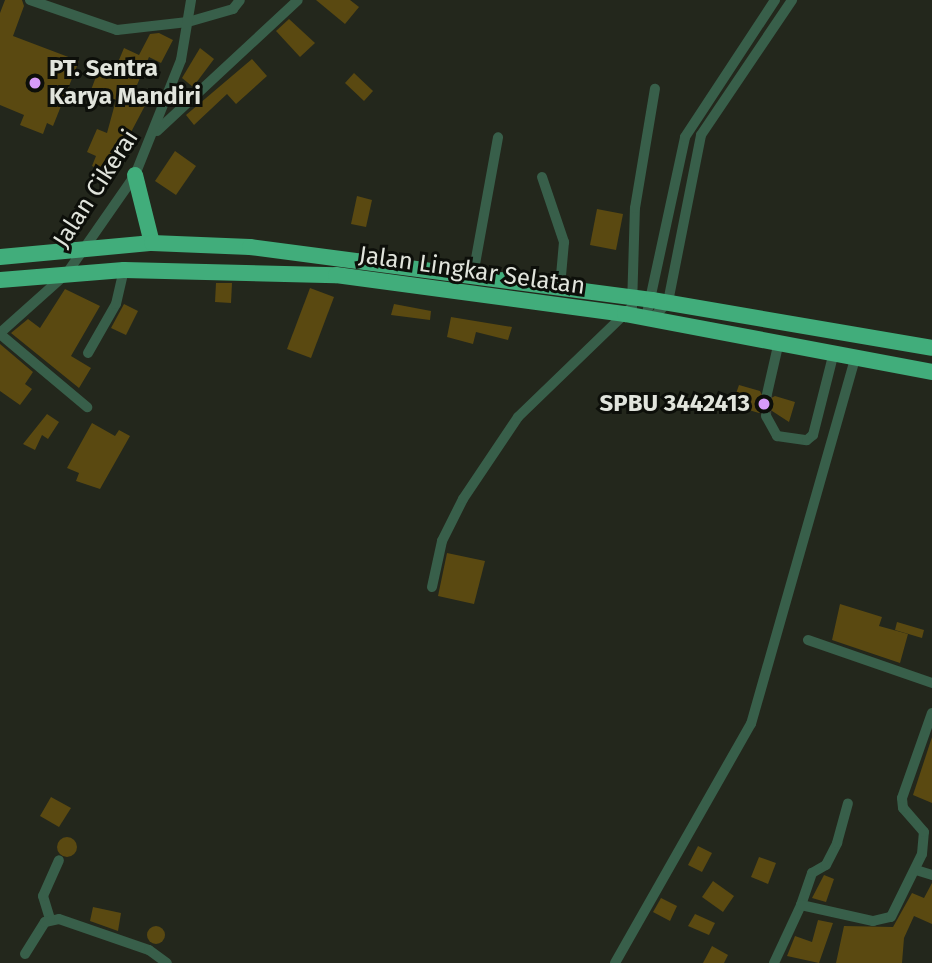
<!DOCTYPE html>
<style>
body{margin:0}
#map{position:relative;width:932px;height:963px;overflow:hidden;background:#23271c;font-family:"Fira Sans",sans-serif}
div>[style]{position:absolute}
.building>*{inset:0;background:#5a4911}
.round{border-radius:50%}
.minor-tunnel>*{height:10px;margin-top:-5px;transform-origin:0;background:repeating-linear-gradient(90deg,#404339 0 10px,transparent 0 15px)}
.minor>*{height:10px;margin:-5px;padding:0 5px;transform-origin:5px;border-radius:5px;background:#385f4a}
.highway>*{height:16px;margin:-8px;padding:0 8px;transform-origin:8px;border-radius:8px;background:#41ad7b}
.dots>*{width:19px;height:19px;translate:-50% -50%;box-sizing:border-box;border:4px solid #0d0f0a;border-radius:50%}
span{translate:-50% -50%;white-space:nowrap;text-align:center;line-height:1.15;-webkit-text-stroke:6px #0d0f0a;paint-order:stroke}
.poi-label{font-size:24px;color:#e1e4dc;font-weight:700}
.left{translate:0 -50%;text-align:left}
.right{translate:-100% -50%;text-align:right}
.street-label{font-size:24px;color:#e1e4dc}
</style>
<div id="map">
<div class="building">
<i style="clip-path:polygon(5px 0,22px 0,24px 6px,13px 36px,79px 61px,53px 126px,47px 123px,43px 134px,20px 125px,24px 115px,0 105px,0 13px)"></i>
<i style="clip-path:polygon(316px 0,350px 0,359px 7px,345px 24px)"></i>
<i style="clip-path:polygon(289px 19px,315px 43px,300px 57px,276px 31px)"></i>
<i style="clip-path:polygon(159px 33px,173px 40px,161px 63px,149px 57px,134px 92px,149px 98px,109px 174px,92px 166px,96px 156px,87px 152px,97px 129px,107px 133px,116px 100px,91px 90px,97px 74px,111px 79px,124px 48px,139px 55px,150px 34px)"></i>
<i style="clip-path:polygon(200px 48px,214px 59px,193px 87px,182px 78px)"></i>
<i style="clip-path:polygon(252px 59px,267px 76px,236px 104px,227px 94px,194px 125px,186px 115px)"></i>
<i style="clip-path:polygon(354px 73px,373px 91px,364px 101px,345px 83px)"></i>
<i style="clip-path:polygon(175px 151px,196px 166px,176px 195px,155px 181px)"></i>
<i style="clip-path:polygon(357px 196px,372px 200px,366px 227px,351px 224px)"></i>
<i style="clip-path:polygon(597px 209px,623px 214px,616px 250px,590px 245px)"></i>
<i style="clip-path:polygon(216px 283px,232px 283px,231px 303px,215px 302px)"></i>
<i style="clip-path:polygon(310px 288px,334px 297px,311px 358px,287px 349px)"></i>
<i style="clip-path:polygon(65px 289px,100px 306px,71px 356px,91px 368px,79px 388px,11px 333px,28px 319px,40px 328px)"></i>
<i style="clip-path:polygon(124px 304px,138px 311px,126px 335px,111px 328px)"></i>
<i style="clip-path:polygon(394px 304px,431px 311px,430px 320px,391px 315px)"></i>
<i style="clip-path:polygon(451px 317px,512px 327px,508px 340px,476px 332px,473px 344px,447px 337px)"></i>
<i style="clip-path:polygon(0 344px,33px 372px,25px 384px,32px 389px,20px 405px,0 391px)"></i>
<i style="clip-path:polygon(739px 385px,760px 391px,765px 401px,775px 396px,795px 402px,789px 422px,769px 409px,759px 413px,732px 405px)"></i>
<i style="clip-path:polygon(47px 414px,59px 422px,48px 439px,42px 435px,35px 450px,23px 444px)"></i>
<i style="clip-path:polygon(92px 423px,115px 436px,119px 430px,130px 436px,100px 489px,76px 481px,79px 473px,67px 468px)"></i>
<i style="clip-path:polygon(447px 553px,485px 561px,474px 604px,438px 596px)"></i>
<i style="clip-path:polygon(840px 604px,882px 617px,879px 626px,908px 634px,900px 663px,832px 640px)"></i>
<i style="clip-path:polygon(897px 622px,924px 630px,922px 638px,895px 630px)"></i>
<i style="clip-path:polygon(932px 737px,932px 803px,913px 795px)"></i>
<i style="clip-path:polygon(51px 797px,71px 808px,59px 827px,40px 816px)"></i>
<i class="round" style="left:57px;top:837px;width:20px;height:20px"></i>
<i style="clip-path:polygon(698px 846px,712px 853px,702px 872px,688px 865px)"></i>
<i style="clip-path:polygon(759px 857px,776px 863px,768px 884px,751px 877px)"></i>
<i style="clip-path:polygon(824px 875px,834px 879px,826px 902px,812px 898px)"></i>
<i style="clip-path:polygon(713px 881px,734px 896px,723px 912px,702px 897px)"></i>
<i style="clip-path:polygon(932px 883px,932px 924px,914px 916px,904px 938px,902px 963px,836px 963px,844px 926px,893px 927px,912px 893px,924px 898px)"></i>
<i style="clip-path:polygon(661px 898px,677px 906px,670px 921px,653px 912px)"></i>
<i style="clip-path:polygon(93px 907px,121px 913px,118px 931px,90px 921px)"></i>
<i style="clip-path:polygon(695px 914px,715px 923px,709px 935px,688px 926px)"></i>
<i style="clip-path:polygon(818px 920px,833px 923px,819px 963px,787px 956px,795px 936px,812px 942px)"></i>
<i class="round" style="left:147px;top:926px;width:18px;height:18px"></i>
<i style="clip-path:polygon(712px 946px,728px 955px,724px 963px,703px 963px)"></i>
</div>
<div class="minor-tunnel">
<i style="left:766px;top:416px;width:22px;rotate:-87deg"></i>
</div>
<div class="minor">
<i style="left:30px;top:0;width:92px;rotate:19deg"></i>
<i style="left:117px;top:30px;width:71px;rotate:-6.4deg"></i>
<i style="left:188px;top:22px;width:47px;rotate:-16.1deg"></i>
<i style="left:233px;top:9px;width:11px;rotate:-52deg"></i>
<i style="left:157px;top:131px;width:192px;rotate:-42.9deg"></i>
<i style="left:542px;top:177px;width:69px;rotate:71.3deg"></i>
<i style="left:564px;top:242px;width:45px;rotate:95.1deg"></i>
<i style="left:473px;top:275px;width:140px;rotate:-79.7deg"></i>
<i style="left:646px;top:318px;width:185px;rotate:-77.8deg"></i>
<i style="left:685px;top:137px;width:164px;rotate:-56.7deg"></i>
<i style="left:652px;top:319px;width:23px;rotate:-47deg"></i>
<i style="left:668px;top:302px;width:170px;rotate:-78.8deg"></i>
<i style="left:701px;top:135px;width:163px;rotate:-56deg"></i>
<i style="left:0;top:333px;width:90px;rotate:-41.8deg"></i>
<i style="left:67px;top:273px;width:119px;rotate:-55.2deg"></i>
<i style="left:135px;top:175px;width:124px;rotate:-68.2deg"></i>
<i style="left:181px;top:60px;width:61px;rotate:-80.5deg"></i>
<i style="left:0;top:334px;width:114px;rotate:40deg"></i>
<i style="left:88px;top:353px;width:56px;rotate:-60.3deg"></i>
<i style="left:116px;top:304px;width:35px;rotate:-77deg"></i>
<i style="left:767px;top:394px;width:49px;rotate:-77.1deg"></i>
<i style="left:766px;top:416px;width:23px;rotate:61deg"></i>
<i style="left:777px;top:436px;width:30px;rotate:8deg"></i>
<i style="left:807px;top:440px;width:8px;rotate:-40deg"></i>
<i style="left:813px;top:435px;width:81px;rotate:-75.8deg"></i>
<i style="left:432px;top:587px;width:47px;rotate:-77.7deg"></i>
<i style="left:442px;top:541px;width:47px;rotate:-63.4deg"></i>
<i style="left:463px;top:499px;width:99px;rotate:-56.1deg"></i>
<i style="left:518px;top:417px;width:158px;rotate:-44deg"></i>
<i style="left:632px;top:307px;width:99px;rotate:-88.3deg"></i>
<i style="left:635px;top:208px;width:121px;rotate:-80.5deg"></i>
<i style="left:808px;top:640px;width:131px;rotate:19.1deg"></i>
<i style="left:916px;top:870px;width:17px;rotate:17deg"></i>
<i style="left:801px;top:905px;width:34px;rotate:-71deg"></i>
<i style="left:812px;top:873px;width:16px;rotate:-30deg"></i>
<i style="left:826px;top:865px;width:25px;rotate:-63deg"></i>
<i style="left:837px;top:843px;width:41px;rotate:-74.6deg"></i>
<i style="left:50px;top:919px;width:24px;rotate:-107deg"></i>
<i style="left:43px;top:896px;width:39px;rotate:-66deg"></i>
<i style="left:25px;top:954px;width:38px;rotate:-58deg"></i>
<i style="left:45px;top:922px;width:14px;rotate:-12deg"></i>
<i style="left:59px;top:919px;width:95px;rotate:19deg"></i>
<i style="left:149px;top:950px;width:22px;rotate:36deg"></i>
<i style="left:615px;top:963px;width:275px;rotate:-60.4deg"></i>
<i style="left:751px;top:724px;width:379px;rotate:-74.1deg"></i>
<i style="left:774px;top:963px;width:64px;rotate:-65deg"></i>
<i style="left:801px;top:905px;width:74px;rotate:12.5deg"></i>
<i style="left:873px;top:921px;width:18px;rotate:-13deg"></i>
<i style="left:891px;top:917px;width:70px;rotate:-63.8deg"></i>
<i style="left:922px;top:854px;width:22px;rotate:-85deg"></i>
<i style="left:924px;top:832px;width:32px;rotate:-131deg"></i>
<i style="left:903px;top:808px;width:10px;rotate:-96deg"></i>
<i style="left:902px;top:798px;width:90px;rotate:-70.6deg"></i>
</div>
<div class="highway">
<i style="left:135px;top:175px;width:70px;rotate:76deg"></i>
<i style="left:0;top:257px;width:153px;rotate:-5.3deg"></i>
<i style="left:152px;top:243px;width:98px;rotate:2.3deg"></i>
<i style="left:250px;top:247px;width:405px;rotate:7.5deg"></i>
<i style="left:652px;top:300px;width:284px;rotate:9.7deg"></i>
<i style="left:0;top:280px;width:124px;rotate:-4.6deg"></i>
<i style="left:124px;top:270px;width:212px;rotate:1.4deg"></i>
<i style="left:336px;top:275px;width:292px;rotate:7.7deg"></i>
<i style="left:625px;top:314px;width:312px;rotate:10.7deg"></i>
</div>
<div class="dots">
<i style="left:35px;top:83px;background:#d79bf9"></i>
<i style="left:764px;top:404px;background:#d79bf9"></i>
</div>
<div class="poi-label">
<span class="left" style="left:49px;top:83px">PT. Sentra<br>Karya Mandiri</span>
<span class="right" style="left:750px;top:404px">SPBU 3442413</span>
</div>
<div class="street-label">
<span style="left:96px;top:189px;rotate:-57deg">Jalan Cikerai</span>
<span style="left:472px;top:271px;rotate:8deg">Jalan Lingkar Selatan</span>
</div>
</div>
